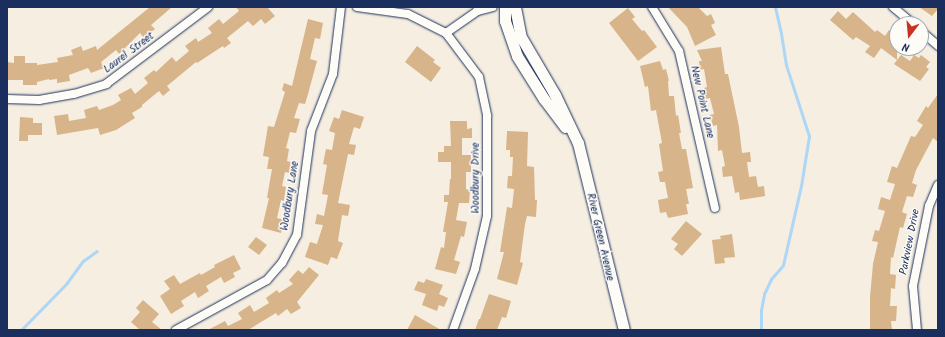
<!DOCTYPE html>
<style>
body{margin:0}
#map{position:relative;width:945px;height:337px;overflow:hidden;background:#f5eee1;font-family:Kalam,sans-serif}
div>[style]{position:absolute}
.stream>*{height:3px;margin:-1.5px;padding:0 1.5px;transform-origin:1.5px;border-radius:1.5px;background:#add6f7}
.building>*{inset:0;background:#d7b489}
.roads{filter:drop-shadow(0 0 1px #1b2f5e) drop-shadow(0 0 1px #1b2f5e)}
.street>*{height:8px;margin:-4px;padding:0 4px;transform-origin:4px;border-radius:4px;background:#fdfcf7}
.secondary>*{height:11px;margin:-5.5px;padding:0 5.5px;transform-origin:5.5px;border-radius:5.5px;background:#fdfcf7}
span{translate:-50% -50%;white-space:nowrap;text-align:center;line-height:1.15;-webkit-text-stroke:3px #fdfcf7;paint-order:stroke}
.street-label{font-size:11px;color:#1b2f5e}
.frame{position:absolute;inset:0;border:8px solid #1b2f5e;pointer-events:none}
.north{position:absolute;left:889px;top:16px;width:40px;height:40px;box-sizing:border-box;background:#fdfcf7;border:1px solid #a3aaba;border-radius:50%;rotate:196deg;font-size:11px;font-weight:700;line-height:16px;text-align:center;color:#1b2f5e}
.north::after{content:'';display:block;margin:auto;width:14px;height:18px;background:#c8321e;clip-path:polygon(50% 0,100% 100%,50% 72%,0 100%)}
</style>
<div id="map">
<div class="stream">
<i style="left:21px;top:330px;width:64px;rotate:-45.6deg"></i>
<i style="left:66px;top:284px;width:29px;rotate:-54deg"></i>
<i style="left:83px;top:261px;width:17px;rotate:-36deg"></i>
<i style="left:761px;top:330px;width:20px;rotate:-90deg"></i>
<i style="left:761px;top:310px;width:16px;rotate:-79deg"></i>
<i style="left:764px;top:294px;width:17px;rotate:-65deg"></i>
<i style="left:771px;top:279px;width:18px;rotate:-49deg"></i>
<i style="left:783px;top:265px;width:81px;rotate:-77.2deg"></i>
<i style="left:801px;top:186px;width:51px;rotate:-80.9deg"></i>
<i style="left:809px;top:136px;width:75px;rotate:-107.9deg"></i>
<i style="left:786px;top:65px;width:32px;rotate:-99deg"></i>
<i style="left:781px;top:33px;width:27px;rotate:-103deg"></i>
</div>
<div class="building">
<i style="clip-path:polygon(150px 7px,172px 7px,151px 25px,155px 29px,144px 38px,140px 33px,119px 54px,116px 50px,101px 62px,104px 68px,91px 73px,88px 68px,69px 75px,70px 81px,57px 83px,57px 79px,49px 80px,49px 79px,37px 82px,37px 85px,23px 85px,23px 80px,7px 80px,7px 62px,14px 63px,14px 56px,25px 56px,25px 63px,37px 63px,37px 65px,58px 62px,57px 58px,73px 55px,71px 50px,81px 46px,83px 51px,96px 46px,97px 50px)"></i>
<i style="clip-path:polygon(236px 7px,267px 7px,275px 16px,265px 24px,261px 19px,253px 26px,248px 21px,227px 38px,231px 43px,224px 48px,223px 46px,197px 63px,196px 62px,167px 86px,170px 90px,163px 96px,159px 91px,142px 105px,142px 107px,132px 113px,135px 118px,116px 130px,100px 135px,98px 128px,57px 135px,54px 116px,68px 114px,69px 121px,86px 118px,84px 110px,97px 106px,99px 110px,113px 105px,121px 100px,118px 95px,131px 88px,135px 94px,148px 83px,144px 78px,154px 70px,156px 72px,172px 57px,176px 62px,189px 51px,185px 46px,196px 38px,198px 42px,212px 33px,208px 28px,219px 19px,223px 24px,239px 11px)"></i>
<i style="clip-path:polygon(668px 7px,698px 7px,707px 16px,711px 14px,715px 23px,711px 25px,716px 35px,695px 46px,687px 27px)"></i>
<i style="clip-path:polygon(919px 7px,938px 7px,938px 9px,932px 16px)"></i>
<i style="clip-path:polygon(628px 8px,635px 17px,632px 19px,642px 31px,644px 30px,657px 47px,638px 61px,609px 23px)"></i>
<i style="clip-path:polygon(838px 11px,846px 19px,853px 12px,875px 32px,877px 30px,885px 36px,889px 30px,897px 36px,897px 60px,881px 48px,874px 58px,865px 52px,870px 46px,856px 37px,853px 40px,830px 20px)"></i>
<i style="clip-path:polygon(308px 19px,323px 23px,320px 39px,315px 38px,310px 59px,317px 61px,308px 94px,305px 104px,299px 103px,294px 118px,300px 119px,296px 133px,290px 132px,286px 148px,289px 149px,287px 161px,291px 162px,289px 173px,285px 172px,282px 186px,286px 187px,284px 201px,281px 200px,277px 218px,284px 220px,281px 233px,262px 228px,269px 198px,267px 198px,272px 169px,267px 169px,269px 157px,263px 156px,268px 126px,274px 127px,285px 92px,282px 90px,284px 83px,292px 86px)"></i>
<i style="clip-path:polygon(417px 46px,435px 60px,433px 62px,441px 68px,431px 82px,405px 62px)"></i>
<i style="clip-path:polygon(721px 47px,725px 74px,728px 74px,739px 127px,742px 153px,750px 152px,751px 162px,747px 162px,749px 177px,756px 176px,758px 187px,764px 186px,765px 196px,740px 200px,739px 192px,735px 193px,732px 176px,723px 177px,722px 167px,725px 166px,722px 150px,718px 151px,717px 125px,713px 126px,710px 115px,714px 114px,710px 98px,706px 99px,704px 88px,707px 87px,704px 69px,700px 70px,699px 61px,702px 61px,697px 50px)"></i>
<i style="clip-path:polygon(901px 55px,910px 61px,914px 55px,919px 58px,921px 55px,930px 62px,926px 67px,929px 69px,920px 81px,894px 64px)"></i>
<i style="clip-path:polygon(660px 61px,663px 70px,666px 69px,669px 81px,668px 81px,669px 96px,674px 96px,676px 116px,678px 115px,681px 133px,679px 133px,682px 149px,686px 149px,693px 188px,686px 189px,689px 204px,686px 204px,688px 214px,668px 218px,666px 212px,660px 213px,658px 200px,668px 198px,665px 182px,660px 182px,658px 172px,663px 171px,659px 144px,662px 143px,656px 110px,651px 111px,648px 86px,645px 87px,640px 66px)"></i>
<i style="clip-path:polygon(938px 94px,938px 142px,933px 138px,916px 170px,912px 183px,917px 185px,913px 197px,907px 196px,902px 212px,907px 214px,903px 228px,900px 227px,893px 258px,891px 257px,890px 274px,896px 275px,895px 289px,891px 288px,890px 306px,897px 306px,896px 321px,891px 321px,892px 330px,870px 330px,870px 297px,873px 264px,878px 242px,872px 241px,875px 230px,879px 231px,885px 211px,878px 209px,881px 197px,890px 200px,895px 184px,887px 182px,892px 166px,897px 168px,911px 136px,915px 137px,923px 125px,917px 121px,926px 106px,928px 108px)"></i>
<i style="clip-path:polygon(342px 110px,364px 117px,360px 129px,354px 127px,349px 144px,356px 145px,354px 155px,348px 154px,338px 203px,350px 205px,348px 216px,342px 215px,338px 241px,343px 243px,337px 259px,331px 257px,328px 265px,305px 257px,310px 242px,317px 244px,323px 225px,315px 224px,317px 214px,324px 216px,328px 195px,322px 194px,327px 165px,323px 164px,326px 149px,332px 150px,335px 133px,329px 131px,334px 117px,339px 119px)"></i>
<i style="clip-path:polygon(20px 117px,33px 118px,33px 123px,42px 123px,42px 135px,28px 135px,28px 141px,19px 141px)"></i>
<i style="clip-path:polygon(450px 121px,467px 121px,467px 129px,472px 128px,472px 138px,462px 138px,462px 155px,471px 155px,471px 172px,466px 172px,466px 189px,470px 190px,469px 203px,459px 203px,456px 220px,467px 222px,464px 237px,461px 236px,454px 260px,460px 262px,456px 274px,435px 269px,441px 247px,444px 248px,446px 232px,443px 232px,448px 202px,444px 202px,444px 195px,449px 195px,450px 179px,451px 179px,451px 162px,438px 162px,438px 152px,444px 152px,444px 146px,451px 146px)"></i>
<i style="clip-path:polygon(507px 131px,528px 132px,527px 166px,534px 167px,535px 200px,537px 200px,536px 217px,527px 216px,525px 224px,520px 262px,523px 263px,517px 285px,497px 279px,504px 252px,500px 252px,507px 207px,512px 208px,514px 189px,507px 188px,508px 176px,512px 176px,513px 157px,510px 157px,510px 150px,506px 150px)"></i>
<i style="clip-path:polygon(686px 221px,702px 234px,682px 256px,674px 249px,678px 244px,671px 239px)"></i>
<i style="clip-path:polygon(732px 234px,735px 257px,724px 258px,725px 263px,715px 264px,712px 240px,721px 239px,720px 236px)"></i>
<i style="clip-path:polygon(256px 237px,267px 245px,259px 255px,248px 247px)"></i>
<i style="clip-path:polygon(234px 255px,241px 269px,233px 273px,235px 277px,224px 283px,221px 277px,206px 286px,209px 291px,198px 298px,195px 292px,181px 301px,184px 306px,171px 314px,160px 296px,170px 289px,164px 281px,174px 275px,180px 284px,200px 273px,201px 275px,215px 267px,214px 265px)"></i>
<i style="clip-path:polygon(309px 267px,319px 275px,297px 302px,301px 308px,291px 314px,287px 309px,278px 316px,276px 313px,248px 330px,208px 330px,225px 321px,228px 326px,242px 319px,238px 313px,250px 305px,254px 312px,269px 303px,266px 298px,277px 290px,279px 293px,293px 284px,289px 280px,298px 270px,303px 274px)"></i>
<i style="clip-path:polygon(426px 279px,443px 285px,439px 294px,448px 298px,444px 307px,439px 305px,437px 311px,422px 305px,426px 294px,414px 290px,418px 281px,424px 283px)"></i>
<i style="clip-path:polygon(489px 294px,511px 301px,506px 318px,502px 317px,497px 330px,475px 330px,479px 319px,480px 319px)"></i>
<i style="clip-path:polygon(143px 300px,159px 314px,152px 322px,162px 330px,140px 330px,131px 322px,140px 312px,136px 308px)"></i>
<i style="clip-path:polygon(415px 315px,441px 330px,407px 330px)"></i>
</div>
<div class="roads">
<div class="street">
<i style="left:357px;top:7px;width:51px;rotate:7.8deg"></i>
<i style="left:408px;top:14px;width:42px;rotate:26.6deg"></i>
<i style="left:446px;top:33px;width:38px;rotate:-35deg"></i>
<i style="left:477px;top:11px;width:16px;rotate:-14deg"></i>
<i style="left:652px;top:7px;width:52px;rotate:58.5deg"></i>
<i style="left:679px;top:51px;width:161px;rotate:77.1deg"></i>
<i style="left:893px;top:7px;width:26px;rotate:40deg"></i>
<i style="left:921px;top:31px;width:23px;rotate:41deg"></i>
<i style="left:446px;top:33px;width:55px;rotate:53.1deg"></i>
<i style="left:479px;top:77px;width:40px;rotate:78deg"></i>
<i style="left:487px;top:116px;width:100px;rotate:90deg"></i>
<i style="left:487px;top:216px;width:54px;rotate:102.8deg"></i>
<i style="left:475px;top:269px;width:65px;rotate:109.8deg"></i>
<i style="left:7px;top:99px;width:32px;rotate:2deg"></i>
<i style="left:39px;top:100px;width:36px;rotate:-10deg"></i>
<i style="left:74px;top:94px;width:34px;rotate:-17deg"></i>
<i style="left:106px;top:84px;width:128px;rotate:-37deg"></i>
<i style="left:176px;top:330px;width:104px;rotate:-28.8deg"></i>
<i style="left:267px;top:280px;width:23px;rotate:-49deg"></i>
<i style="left:282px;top:263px;width:32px;rotate:-62deg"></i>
<i style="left:297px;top:235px;width:105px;rotate:-82.3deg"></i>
<i style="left:311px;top:131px;width:61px;rotate:-68.9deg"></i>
<i style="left:333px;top:74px;width:67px;rotate:-83.2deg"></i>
<i style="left:917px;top:330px;width:44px;rotate:-95.2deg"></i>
<i style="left:913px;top:286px;width:82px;rotate:-78.7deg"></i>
<i style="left:929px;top:206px;width:23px;rotate:-67deg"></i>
</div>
<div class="secondary">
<i style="left:505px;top:7px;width:14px;rotate:90deg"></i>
<i style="left:505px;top:21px;width:37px;rotate:71deg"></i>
<i style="left:517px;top:56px;width:51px;rotate:57.9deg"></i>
<i style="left:544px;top:99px;width:35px;rotate:53deg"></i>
<i style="left:515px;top:7px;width:31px;rotate:79deg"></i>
<i style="left:521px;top:37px;width:67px;rotate:59.6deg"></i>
<i style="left:555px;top:95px;width:53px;rotate:64.4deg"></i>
<i style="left:578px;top:143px;width:193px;rotate:76.2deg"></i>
</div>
</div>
<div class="street-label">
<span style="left:129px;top:53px;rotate:-37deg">Laurel Street</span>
<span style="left:702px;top:102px;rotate:77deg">New Point Lane</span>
<span style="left:476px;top:178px;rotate:-90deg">Woodbury Drive</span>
<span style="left:290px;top:196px;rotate:-81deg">Woodbury Lane</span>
<span style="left:600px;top:237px;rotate:77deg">River Green Avenue</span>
<span style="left:910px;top:242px;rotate:-79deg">Parkview Drive</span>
</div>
<div class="frame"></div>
<div class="north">N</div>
</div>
